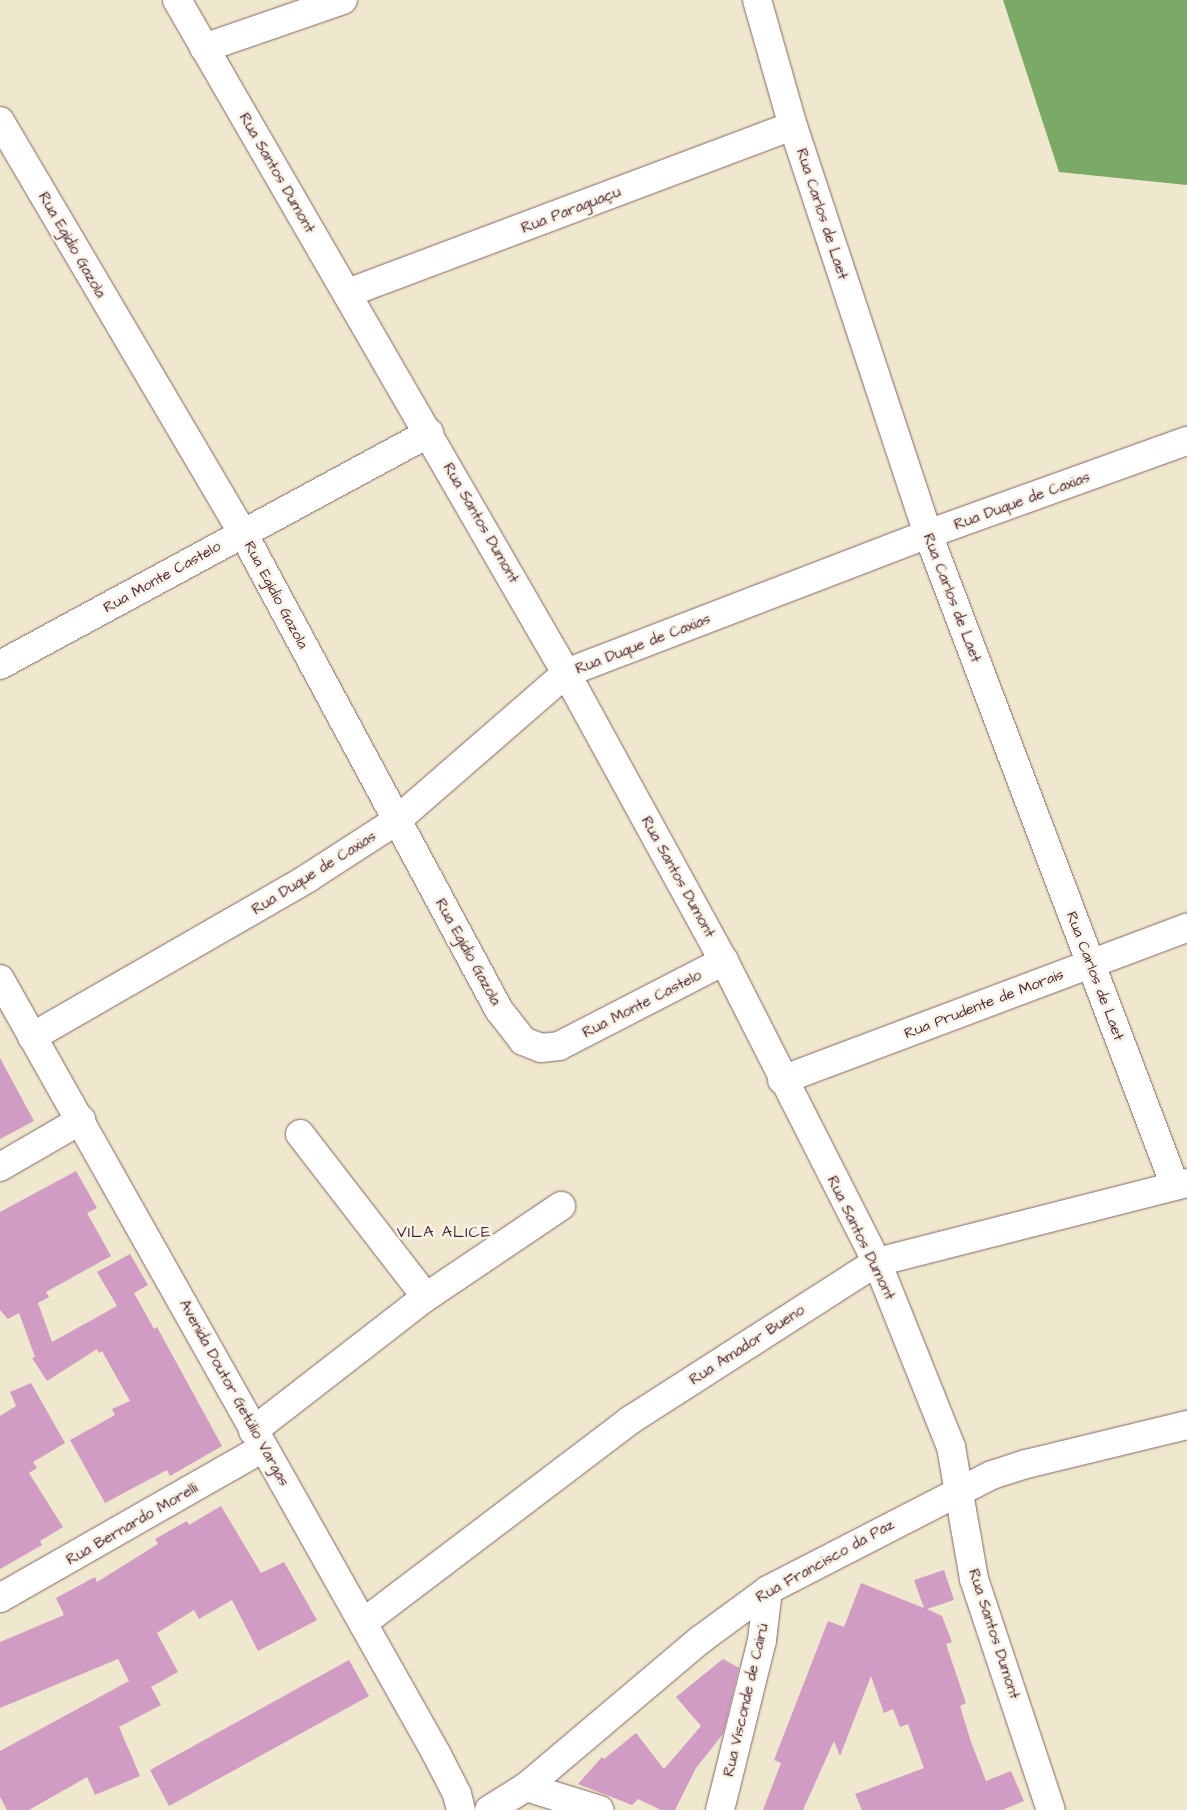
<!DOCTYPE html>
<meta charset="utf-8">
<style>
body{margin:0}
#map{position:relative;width:1187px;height:1810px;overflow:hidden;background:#efe7ce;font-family:"Architects Daughter",sans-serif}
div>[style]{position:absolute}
.forest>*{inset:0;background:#7aaa65}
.building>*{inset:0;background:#d19cc3}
.roads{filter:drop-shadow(0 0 1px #846564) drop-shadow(0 0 1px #846564)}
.minor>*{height:28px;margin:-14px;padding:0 14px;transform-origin:14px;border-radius:14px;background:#fff}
span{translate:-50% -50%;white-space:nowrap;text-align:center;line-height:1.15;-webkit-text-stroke:5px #f7f3e8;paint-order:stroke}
.street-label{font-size:15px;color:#4a1f2b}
.neighbourhood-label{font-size:16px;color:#4a1f2b;letter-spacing:1px}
</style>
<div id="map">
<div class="forest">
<i style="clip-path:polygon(1003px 0,1187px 0,1187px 185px,1059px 172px)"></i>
</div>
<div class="building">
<i style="clip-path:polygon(0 1058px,34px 1121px,0 1139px)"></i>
<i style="clip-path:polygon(76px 1171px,97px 1208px,87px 1213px,111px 1256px,46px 1292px,49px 1297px,38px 1303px,52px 1342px,117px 1306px,97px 1272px,130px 1254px,148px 1285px,134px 1293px,154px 1329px,157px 1327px,222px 1446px,170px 1476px,167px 1470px,105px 1503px,70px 1440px,115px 1415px,112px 1409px,130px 1401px,102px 1351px,99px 1353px,97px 1349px,47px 1381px,32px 1358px,35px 1357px,19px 1313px,8px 1319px,0 1310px,0 1212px)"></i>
<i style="clip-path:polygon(31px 1383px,65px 1443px,33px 1462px,37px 1468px,29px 1473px,63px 1527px,40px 1541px,42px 1545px,0 1569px,0 1416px,16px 1406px,10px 1392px)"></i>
<i style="clip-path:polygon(221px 1506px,261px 1573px,284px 1562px,317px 1620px,258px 1651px,232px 1600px,199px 1619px,194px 1610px,157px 1633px,178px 1672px,151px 1687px,161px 1705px,119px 1727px,140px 1776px,95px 1795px,87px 1777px,29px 1810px,7px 1810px,0 1797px,0 1751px,129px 1681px,118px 1659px,0 1708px,0 1642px,64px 1615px,56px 1598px,95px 1577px,97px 1582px,158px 1544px,155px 1539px,187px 1521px,189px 1525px)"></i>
<i style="clip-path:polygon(944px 1570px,954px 1600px,927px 1609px,942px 1616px,952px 1642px,946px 1644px,966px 1703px,960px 1706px,971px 1742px,986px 1781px,1011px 1771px,1024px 1801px,1002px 1810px,862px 1810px,855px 1794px,924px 1768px,908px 1724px,900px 1727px,893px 1709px,884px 1713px,871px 1676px,840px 1756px,834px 1741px,803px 1810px,763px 1810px,781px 1763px,774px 1760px,828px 1621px,844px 1627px,861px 1583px,924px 1608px,914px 1580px)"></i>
<i style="clip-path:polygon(723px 1659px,739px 1668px,723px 1734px,696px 1768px,675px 1810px,661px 1810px,638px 1799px,632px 1805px,578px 1784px,602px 1757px,604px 1759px,636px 1733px,664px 1769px,701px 1726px,676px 1697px)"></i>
<i style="clip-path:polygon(349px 1660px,369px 1696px,169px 1806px,150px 1770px)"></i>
</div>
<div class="roads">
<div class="minor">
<i style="left:177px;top:0;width:777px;rotate:59.97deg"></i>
<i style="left:566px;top:673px;width:328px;rotate:61.3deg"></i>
<i style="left:724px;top:961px;width:338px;rotate:63.1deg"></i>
<i style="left:877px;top:1262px;width:199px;rotate:68.2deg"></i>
<i style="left:951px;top:1447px;width:134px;rotate:80.1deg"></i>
<i style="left:974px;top:1579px;width:243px;rotate:71.6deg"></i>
<i style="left:757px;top:0;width:131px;rotate:74.1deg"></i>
<i style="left:793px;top:126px;width:430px;rotate:71.7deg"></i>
<i style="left:928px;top:534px;width:697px;rotate:69.25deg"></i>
<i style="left:204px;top:48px;width:147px;rotate:-19.1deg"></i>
<i style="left:0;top:121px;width:478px;rotate:59.5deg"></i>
<i style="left:243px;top:533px;width:541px;rotate:61.78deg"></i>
<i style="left:499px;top:1010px;width:39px;rotate:52deg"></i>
<i style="left:523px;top:1041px;width:19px;rotate:21deg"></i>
<i style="left:541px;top:1048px;width:18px;rotate:-6deg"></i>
<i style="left:559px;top:1046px;width:186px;rotate:-27.3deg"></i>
<i style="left:348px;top:293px;width:475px;rotate:-20.6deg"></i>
<i style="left:0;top:665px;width:488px;rotate:-28.4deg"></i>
<i style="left:0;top:979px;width:888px;rotate:60.61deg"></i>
<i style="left:436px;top:1753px;width:46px;rotate:62.9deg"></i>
<i style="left:457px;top:1794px;width:16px;rotate:76deg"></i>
<i style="left:32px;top:1037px;width:319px;rotate:-29.9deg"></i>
<i style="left:308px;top:878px;width:105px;rotate:-32.9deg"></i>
<i style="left:396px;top:821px;width:225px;rotate:-41deg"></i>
<i style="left:566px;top:673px;width:388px;rotate:-21deg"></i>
<i style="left:928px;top:534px;width:275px;rotate:-19.8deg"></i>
<i style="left:782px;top:1080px;width:433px;rotate:-20.6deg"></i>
<i style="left:300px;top:1134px;width:206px;rotate:52.3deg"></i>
<i style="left:0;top:1167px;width:94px;rotate:-30.1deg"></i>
<i style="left:253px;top:1431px;width:219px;rotate:-37.8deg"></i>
<i style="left:426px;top:1297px;width:163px;rotate:-34deg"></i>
<i style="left:0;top:1598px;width:303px;rotate:-29.7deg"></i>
<i style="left:363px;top:1623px;width:334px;rotate:-37.2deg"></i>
<i style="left:629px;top:1421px;width:295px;rotate:-32.7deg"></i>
<i style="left:877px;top:1262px;width:320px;rotate:-14.3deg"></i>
<i style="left:526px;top:1787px;width:77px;rotate:17.3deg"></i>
<i style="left:489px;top:1810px;width:44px;rotate:-31.9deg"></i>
<i style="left:526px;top:1787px;width:228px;rotate:-40.2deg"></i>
<i style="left:700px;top:1640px;width:84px;rotate:-36.3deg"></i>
<i style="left:768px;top:1590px;width:252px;rotate:-27.2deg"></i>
<i style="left:992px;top:1475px;width:36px;rotate:-18deg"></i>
<i style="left:1026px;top:1464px;width:166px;rotate:-13.6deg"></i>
<i style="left:720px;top:1810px;width:175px;rotate:-76.1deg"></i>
<i style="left:762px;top:1640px;width:50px;rotate:-83.2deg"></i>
</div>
</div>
<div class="street-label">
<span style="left:277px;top:173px;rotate:60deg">Rua Santos Dumont</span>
<span style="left:571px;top:210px;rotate:-21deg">Rua Paraguaçu</span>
<span style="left:822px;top:214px;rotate:72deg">Rua Carlos de Laet</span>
<span style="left:72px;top:245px;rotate:60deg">Rua Egídio Gazola</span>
<span style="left:1022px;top:501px;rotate:-20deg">Rua Duque de Caxias</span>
<span style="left:481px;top:523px;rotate:60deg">Rua Santos Dumont</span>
<span style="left:162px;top:577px;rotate:-29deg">Rua Monte Castelo</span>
<span style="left:276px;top:595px;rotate:62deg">Rua Egídio Gazola</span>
<span style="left:952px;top:598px;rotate:69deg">Rua Carlos de Laet</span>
<span style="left:643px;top:644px;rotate:-21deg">Rua Duque de Caxias</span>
<span style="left:314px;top:873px;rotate:-32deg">Rua Duque de Caxias</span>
<span style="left:678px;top:877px;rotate:61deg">Rua Santos Dumont</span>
<span style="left:468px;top:952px;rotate:61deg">Rua Egídio Gazola</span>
<span style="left:1095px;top:976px;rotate:69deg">Rua Carlos de Laet</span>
<span style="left:642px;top:1004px;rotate:-27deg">Rua Monte Castelo</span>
<span style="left:984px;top:1004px;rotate:-21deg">Rua Prudente de Morais</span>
<span style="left:861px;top:1238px;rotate:64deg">Rua Santos Dumont</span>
<span style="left:747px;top:1345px;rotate:-33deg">Rua Amador Bueno</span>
<span style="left:234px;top:1393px;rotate:61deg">Avenida Doutor Getúlio Vargas</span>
<span style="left:132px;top:1524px;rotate:-30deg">Rua Bernardo Morelli</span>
<span style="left:825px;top:1561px;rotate:-29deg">Rua Francisco da Paz</span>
<span style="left:994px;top:1634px;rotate:72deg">Rua Santos Dumont</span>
<span style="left:746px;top:1700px;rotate:-77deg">Rua Visconde de Cairú</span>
</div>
<div class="neighbourhood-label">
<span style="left:444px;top:1232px">VILA ALICE</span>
</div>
</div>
